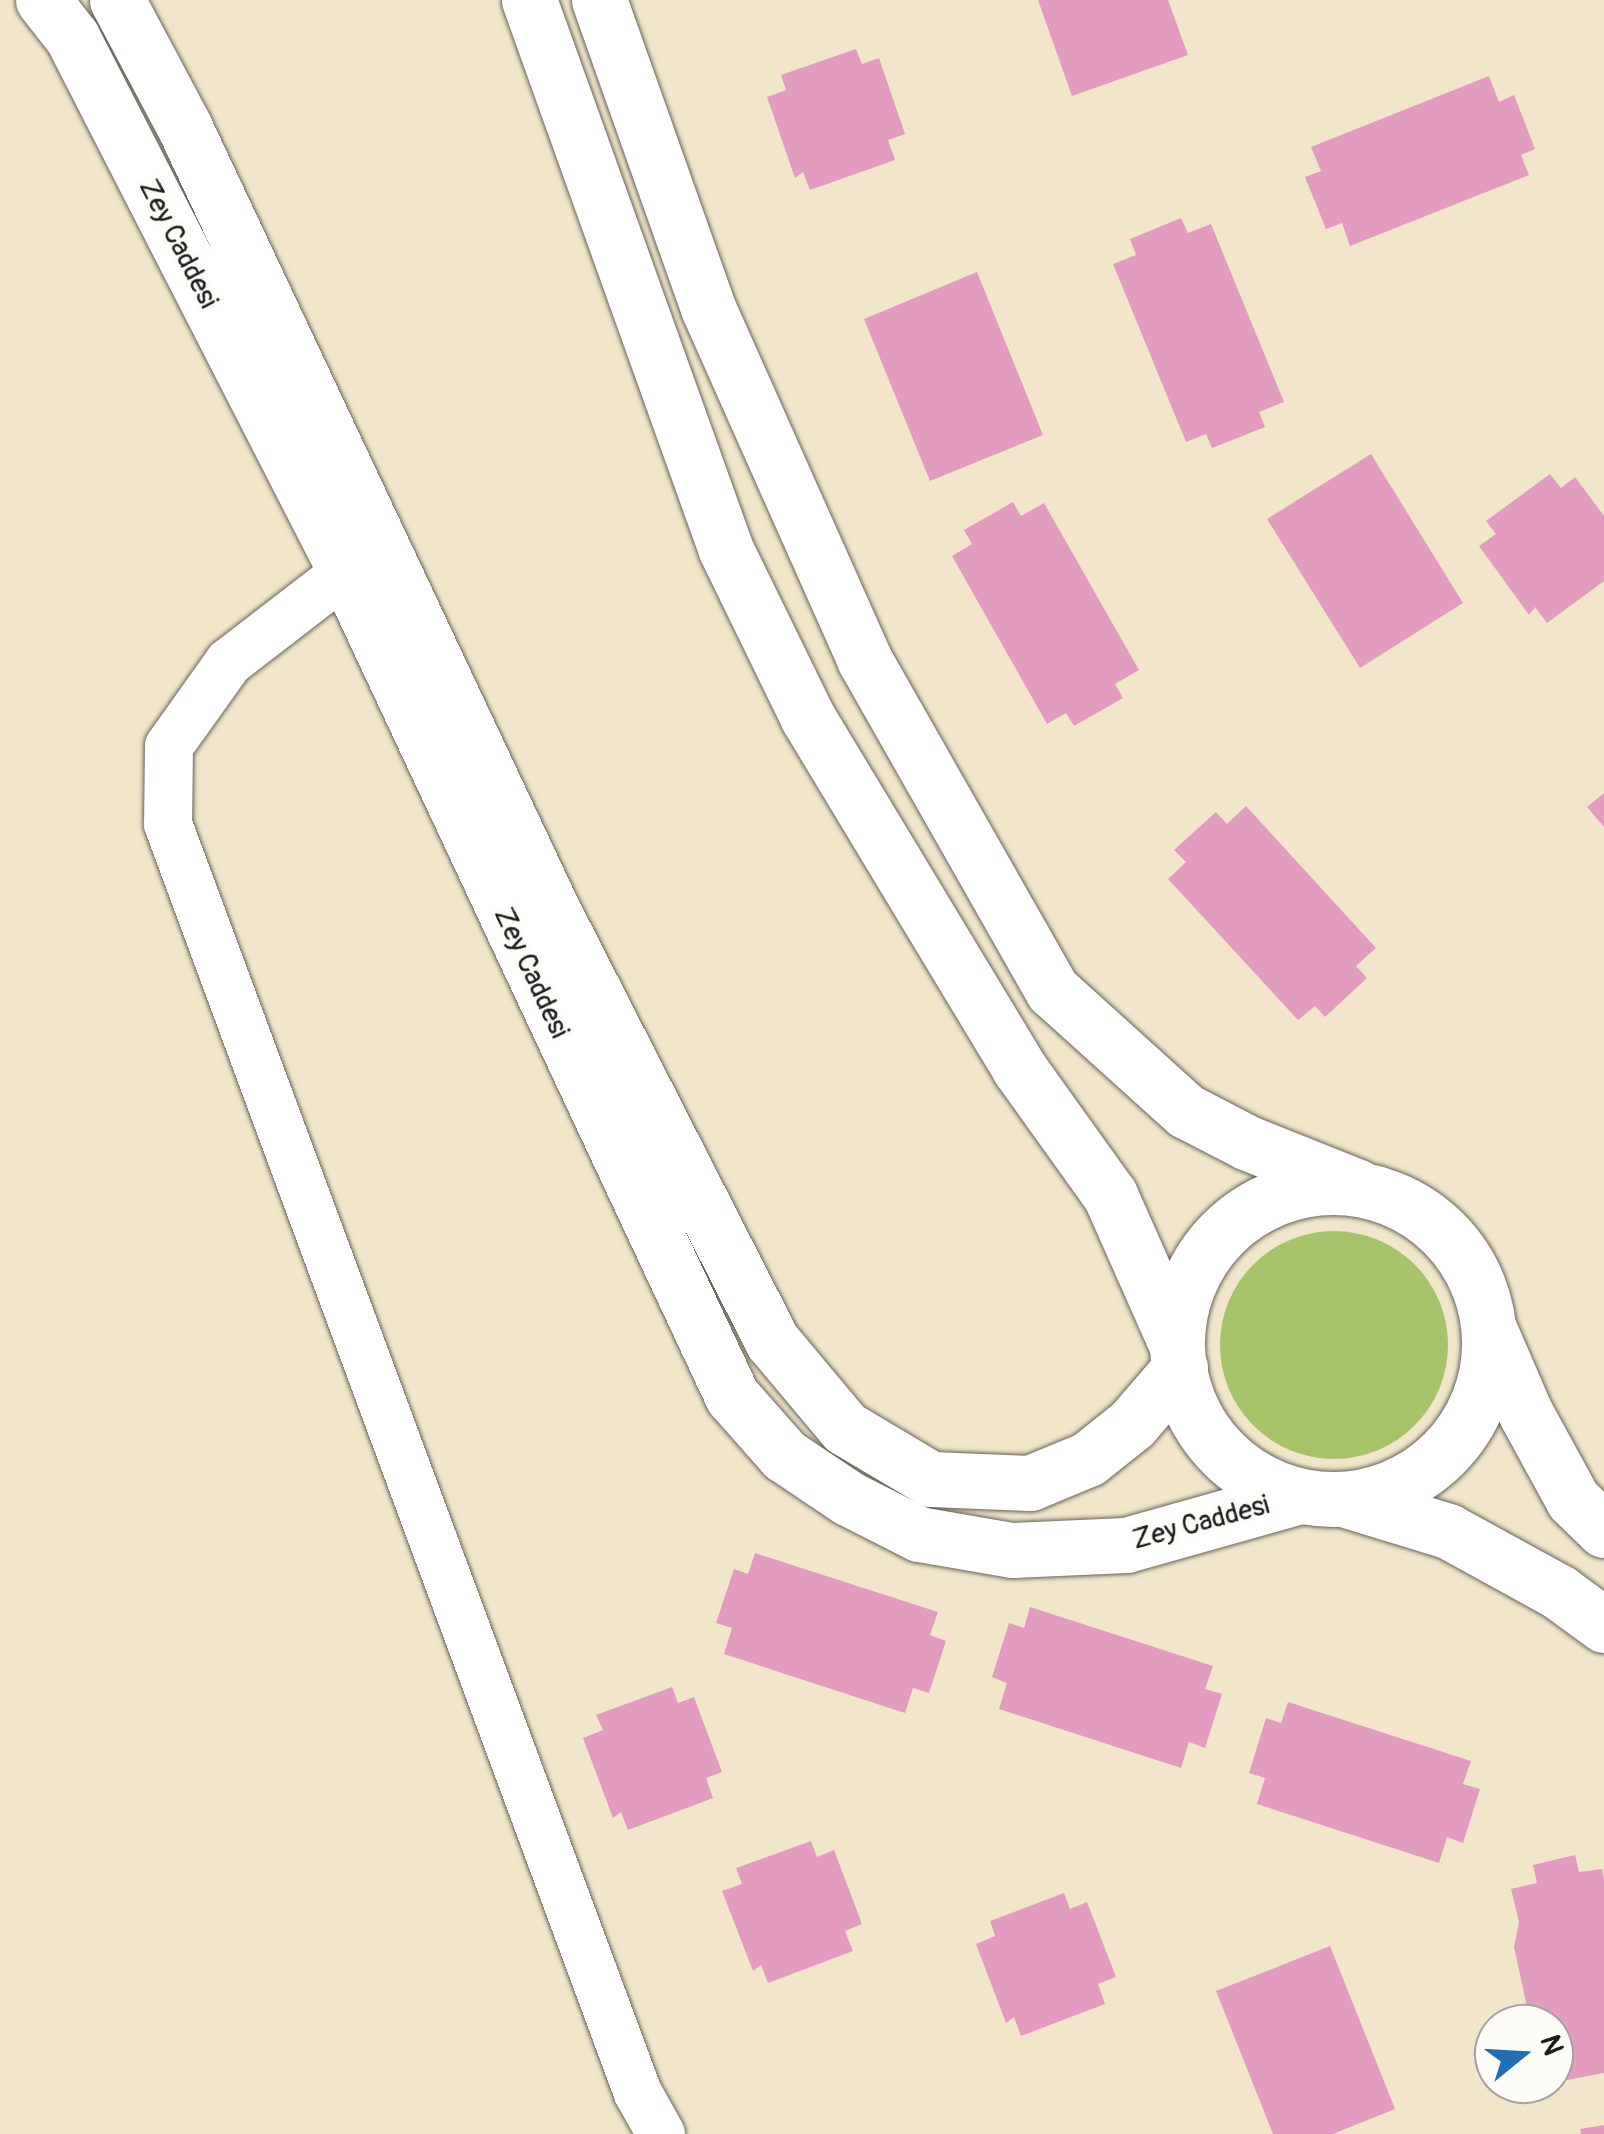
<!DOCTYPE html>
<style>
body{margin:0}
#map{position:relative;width:1604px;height:2134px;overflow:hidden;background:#f1e6ca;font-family:Pangolin,sans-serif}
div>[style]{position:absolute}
.green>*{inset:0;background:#a7c36a}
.round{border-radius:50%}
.building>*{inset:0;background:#e29cc0}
.roads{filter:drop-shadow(0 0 2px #676359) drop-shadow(0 0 2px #676359)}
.street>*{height:48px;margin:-24px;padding:0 24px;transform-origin:24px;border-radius:24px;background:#fff}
.secondary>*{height:55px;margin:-27.5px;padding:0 27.5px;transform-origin:27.5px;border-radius:27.5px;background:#fff}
.secondary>.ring{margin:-27.5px;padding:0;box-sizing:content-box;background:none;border:55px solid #fff;border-radius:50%}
span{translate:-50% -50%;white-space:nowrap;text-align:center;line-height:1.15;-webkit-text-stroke:8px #fdfcf7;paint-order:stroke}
.street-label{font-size:28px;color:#1c1c1c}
.north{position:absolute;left:1474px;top:2004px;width:100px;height:100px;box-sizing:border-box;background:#fdfcf7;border:2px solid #a3a29f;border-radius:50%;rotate:72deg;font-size:28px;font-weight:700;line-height:40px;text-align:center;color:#1c1c1c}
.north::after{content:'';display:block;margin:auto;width:35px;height:45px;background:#1f6fb2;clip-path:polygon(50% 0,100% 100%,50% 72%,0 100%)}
</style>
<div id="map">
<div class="green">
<i class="round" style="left:1220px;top:1231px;width:228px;height:228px"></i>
</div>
<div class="building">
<i style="clip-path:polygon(1038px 0,1168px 0,1188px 55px,1072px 96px)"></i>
<i style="clip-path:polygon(856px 49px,862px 64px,879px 58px,905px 134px,888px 140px,895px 160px,810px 190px,803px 172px,795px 178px,767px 97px,786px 90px,781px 75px)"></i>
<i style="clip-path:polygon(1489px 76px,1499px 102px,1514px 95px,1535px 149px,1521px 155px,1529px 175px,1350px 246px,1342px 223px,1326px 229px,1305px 177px,1321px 171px,1311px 147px)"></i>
<i style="clip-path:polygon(1181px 218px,1188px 233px,1211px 224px,1284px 402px,1259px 412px,1265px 427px,1212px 448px,1206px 434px,1186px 442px,1113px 264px,1136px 255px,1130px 239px)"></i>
<i style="clip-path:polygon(977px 272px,1043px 435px,930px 481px,864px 319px)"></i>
<i style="clip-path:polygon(1371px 454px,1463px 603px,1360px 668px,1267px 519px)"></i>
<i style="clip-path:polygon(1550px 474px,1561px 488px,1575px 477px,1604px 516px,1604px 581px,1547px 623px,1535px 607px,1529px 615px,1479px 546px,1496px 534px,1486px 521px)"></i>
<i style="clip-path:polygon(1013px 502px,1021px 516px,1044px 503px,1139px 670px,1115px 684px,1123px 698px,1074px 726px,1066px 713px,1047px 724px,952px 556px,972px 544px,964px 530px)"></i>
<i style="clip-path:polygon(1604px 793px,1604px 827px,1587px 807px)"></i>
<i style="clip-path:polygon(1246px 806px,1376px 948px,1356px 966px,1367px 978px,1325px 1017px,1315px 1006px,1298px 1020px,1168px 879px,1186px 862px,1174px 850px,1216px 812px,1227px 824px)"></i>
<i style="clip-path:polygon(755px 1553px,938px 1612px,930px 1635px,946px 1641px,929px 1693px,913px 1688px,905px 1713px,724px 1654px,732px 1628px,716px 1623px,734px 1569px,748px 1574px)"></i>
<i style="clip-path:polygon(1030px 1607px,1213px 1666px,1205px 1689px,1222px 1694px,1205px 1748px,1189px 1742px,1181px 1768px,999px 1709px,1007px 1683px,992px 1677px,1009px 1623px,1024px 1628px)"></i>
<i style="clip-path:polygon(672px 1687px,678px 1703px,694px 1697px,722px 1772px,706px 1778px,713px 1798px,628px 1830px,621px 1812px,613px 1818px,583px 1738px,603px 1730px,596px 1715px)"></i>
<i style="clip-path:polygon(1288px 1702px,1471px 1761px,1463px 1784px,1480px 1789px,1463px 1843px,1447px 1837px,1439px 1863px,1257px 1804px,1265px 1778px,1249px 1773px,1266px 1718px,1281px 1723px)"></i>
<i style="clip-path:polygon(811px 1841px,817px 1857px,834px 1850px,862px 1924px,845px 1931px,853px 1951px,768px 1983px,761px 1965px,753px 1971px,722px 1891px,742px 1884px,736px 1868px)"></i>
<i style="clip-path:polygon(1575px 1855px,1579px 1872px,1602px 1869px,1604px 1879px,1604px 2073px,1567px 2080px,1564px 2062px,1554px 2064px,1554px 2024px,1536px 2024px,1527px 2007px,1514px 1947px,1519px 1922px,1511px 1889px,1537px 1883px,1533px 1865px)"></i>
<i style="clip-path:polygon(1064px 1893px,1070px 1909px,1087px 1902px,1116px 1977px,1098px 1984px,1105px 2004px,1021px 2036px,1014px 2017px,1006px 2023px,976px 1944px,995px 1936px,990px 1921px)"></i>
<i style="clip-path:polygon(1330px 1946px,1395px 2109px,1333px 2134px,1273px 2134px,1216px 1991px)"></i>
<i style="clip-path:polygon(1604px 2125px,1604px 2134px,1581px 2134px,1580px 2129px)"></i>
</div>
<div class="roads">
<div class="street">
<i style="left:346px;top:572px;width:148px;rotate:142.4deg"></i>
<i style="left:229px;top:662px;width:103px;rotate:125.5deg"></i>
<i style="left:169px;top:746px;width:78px;rotate:90.7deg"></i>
<i style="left:168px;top:824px;width:1353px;rotate:69.68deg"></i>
<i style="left:638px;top:2093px;width:47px;rotate:60.7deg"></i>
</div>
<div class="secondary">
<i style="left:43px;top:0;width:47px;rotate:51.9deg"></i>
<i style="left:72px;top:37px;width:601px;rotate:62.88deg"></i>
<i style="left:346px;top:572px;width:910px;rotate:64.9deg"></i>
<i style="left:732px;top:1396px;width:79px;rotate:48.6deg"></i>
<i style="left:784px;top:1455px;width:77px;rotate:33.9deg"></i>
<i style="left:848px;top:1498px;width:80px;rotate:26.9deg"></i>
<i style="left:919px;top:1534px;width:94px;rotate:9.8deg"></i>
<i style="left:1012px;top:1550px;width:114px;rotate:-2.5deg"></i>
<i style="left:1126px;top:1545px;width:178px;rotate:-15.7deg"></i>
<i style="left:117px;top:0;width:143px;rotate:62deg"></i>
<i style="left:184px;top:126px;width:863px;rotate:64.83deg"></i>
<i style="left:551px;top:907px;width:488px;rotate:63deg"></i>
<i style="left:773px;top:1342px;width:112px;rotate:50.1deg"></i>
<i style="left:845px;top:1428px;width:100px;rotate:30.7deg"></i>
<i style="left:931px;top:1479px;width:99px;rotate:2.3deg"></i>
<i style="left:1030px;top:1483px;width:63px;rotate:-22.5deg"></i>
<i style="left:1088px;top:1459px;width:56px;rotate:-38.5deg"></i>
<i style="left:1132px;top:1424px;width:74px;rotate:-49.4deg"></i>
<i style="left:529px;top:0;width:584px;rotate:70.29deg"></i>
<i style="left:726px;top:550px;width:187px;rotate:64deg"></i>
<i style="left:808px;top:718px;width:409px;rotate:58.9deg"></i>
<i style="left:1019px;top:1068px;width:156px;rotate:54.4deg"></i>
<i style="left:1110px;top:1195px;width:163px;rotate:66.1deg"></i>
<i style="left:599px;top:0;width:327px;rotate:70.5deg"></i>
<i style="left:708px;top:308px;width:384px;rotate:66deg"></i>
<i style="left:864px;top:659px;width:381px;rotate:60.4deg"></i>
<i style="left:1052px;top:990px;width:181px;rotate:42.1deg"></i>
<i style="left:1186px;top:1111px;width:70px;rotate:27.3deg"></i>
<i style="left:1248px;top:1143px;width:118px;rotate:21.8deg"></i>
<i class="ring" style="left:1177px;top:1187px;width:257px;height:257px"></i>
<i style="left:1490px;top:1331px;width:90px;rotate:66.6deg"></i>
<i style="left:1526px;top:1414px;width:98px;rotate:61.3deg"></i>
<i style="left:1573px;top:1500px;width:43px;rotate:44.1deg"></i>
<i style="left:1346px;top:1500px;width:107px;rotate:16.9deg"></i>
<i style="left:1448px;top:1531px;width:127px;rotate:28.8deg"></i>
<i style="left:1559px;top:1592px;width:56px;rotate:36.3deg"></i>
</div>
</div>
<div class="street-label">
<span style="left:178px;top:244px;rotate:63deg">Zey Caddesi</span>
<span style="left:531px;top:973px;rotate:65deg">Zey Caddesi</span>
<span style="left:1201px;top:1523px;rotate:-15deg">Zey Caddesi</span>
</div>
<div class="north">N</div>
</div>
